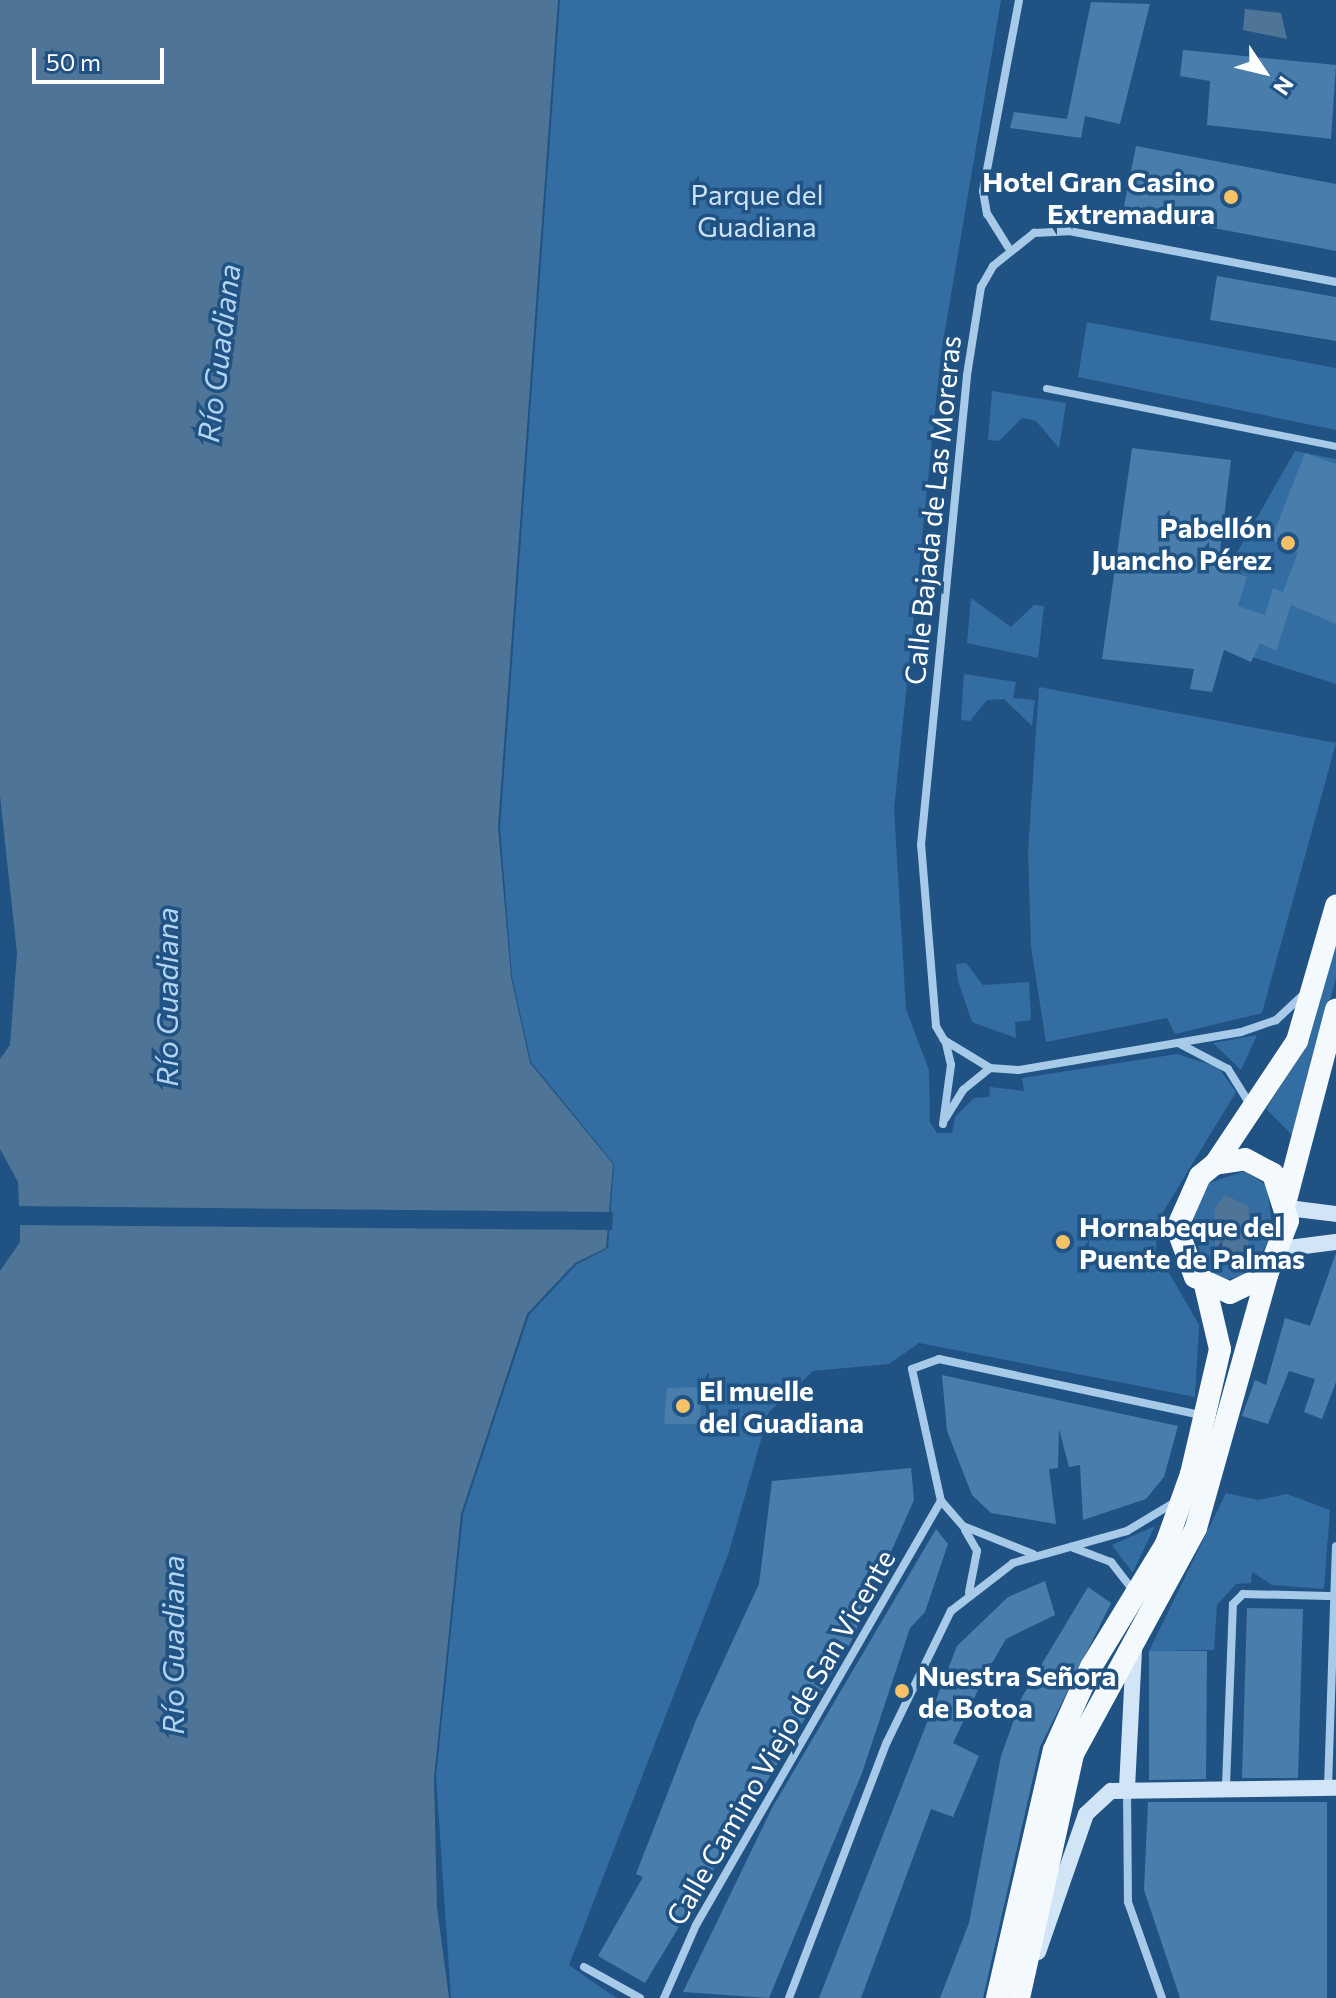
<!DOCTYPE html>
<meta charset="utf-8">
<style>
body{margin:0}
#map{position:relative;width:1336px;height:1998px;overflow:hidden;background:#205383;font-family:Commissioner,sans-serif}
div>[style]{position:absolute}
.green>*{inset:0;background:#336da1}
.water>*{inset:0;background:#4e7497}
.pier>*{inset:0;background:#205383}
.building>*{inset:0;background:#487dac}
.pedestrian>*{height:7px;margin:-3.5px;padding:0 3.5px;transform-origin:3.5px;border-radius:3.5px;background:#a7cae9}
.minor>*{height:8px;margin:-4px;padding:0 4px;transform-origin:4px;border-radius:4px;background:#a7cae9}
.secondary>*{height:16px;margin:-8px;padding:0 8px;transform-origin:8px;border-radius:8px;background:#d2e5f7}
.trunk>*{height:22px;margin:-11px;padding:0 11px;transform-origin:11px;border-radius:11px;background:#f4f9fe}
.dots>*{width:22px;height:22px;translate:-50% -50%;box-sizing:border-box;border:4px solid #205383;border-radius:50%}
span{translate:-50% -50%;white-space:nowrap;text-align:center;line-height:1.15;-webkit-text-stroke:7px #205383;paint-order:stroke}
.poi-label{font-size:28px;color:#fff;font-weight:700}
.right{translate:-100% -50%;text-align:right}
.left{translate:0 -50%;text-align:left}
.park-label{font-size:28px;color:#cbe2f7}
.street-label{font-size:28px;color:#fff}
.water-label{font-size:30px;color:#b2d4f1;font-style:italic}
.north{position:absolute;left:1224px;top:32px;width:80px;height:80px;-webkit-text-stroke:6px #205383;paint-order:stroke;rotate:125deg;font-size:22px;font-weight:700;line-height:32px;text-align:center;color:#fff}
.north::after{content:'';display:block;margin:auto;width:28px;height:36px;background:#fff;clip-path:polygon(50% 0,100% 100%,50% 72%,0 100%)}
.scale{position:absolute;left:32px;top:48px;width:132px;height:36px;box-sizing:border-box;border:4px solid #fff;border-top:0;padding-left:10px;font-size:24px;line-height:28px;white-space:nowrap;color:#fff;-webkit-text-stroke:6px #205383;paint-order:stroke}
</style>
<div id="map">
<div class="green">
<i style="clip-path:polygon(560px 0,1001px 0,941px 354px,894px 809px,906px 1009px,929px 1070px,930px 1122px,937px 1133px,952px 1133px,955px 1117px,974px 1098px,989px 1097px,990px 1087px,1024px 1091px,1022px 1078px,1177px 1054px,1218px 1067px,1236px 1092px,1157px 1222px,1156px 1250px,1199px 1325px,1195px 1397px,919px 1343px,889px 1364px,813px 1371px,769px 1412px,728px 1555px,569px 1965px,616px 1998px,451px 1998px,436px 1777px,463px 1514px,529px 1315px,576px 1265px,608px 1248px,614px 1164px,531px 1062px,512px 977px,500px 828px)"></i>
<i style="clip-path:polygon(1087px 322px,1336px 368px,1336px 430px,1078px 377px)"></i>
<i style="clip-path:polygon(992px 391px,1066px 403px,1059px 448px,1036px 421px,1022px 418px,999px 441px,988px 440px)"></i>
<i style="clip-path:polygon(1295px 451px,1336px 459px,1336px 684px,1211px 644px,1227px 570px)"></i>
<i style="clip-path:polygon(971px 598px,1011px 627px,1034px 605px,1044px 606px,1038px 658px,967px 643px)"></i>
<i style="clip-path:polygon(964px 674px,1016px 682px,1013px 698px,1035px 700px,1032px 726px,1004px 699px,987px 700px,970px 721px,961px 720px)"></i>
<i style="clip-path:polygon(1039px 687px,1336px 743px,1262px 1013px,1175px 1034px,1167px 1018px,1046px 1042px,1031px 947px,1028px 851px)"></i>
<i style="clip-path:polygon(1336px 940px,1336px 978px,1293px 1136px,1266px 1109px,1303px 1051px)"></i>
<i style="clip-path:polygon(966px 963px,983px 985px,1029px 982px,1031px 1020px,1015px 1022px,1016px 1038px,972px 1022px,958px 981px,956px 964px)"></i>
<i style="clip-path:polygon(1257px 1035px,1241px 1070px,1213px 1043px)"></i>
<i style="clip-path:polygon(1245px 1171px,1267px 1186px,1273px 1233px,1249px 1274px,1222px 1281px,1202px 1268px,1193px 1214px,1209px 1183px)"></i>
<i style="clip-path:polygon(1226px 1493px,1258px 1500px,1287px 1494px,1330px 1510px,1324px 1589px,1272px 1585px,1252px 1572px,1251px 1583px,1236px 1584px,1217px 1605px,1214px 1650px,1149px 1651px)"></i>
<i style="clip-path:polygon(1155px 1526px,1133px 1572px,1132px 1572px,1112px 1545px)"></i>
</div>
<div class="water">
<i style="clip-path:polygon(0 0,558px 0,498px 827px,511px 977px,530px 1063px,613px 1164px,606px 1248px,575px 1263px,527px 1314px,461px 1514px,434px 1778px,437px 1907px,449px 1998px,0 1998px,0 1271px,20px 1242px,20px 1227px,18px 1182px,0 1149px,0 1059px,10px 1045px,17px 953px,0 796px)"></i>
<i style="clip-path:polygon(1245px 9px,1281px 13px,1287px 39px,1243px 30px)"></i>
<i style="clip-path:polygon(1225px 1195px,1249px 1206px,1248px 1251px,1237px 1263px,1215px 1251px,1215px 1207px)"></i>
</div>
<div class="pier">
<i style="clip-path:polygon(15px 1206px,613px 1212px,612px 1230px,16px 1225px)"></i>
</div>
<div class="building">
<i style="clip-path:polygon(1091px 2px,1150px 4px,1120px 124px,1085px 116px,1081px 138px,1010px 128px,1014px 112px,1067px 119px)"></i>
<i style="clip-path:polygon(1183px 50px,1336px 65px,1331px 139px,1207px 125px,1210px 81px,1180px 76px)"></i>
<i style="clip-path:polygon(1136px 146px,1336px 184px,1336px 251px,1123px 211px)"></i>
<i style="clip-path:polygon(1217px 276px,1336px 297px,1336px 341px,1210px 320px)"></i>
<i style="clip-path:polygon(1132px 448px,1231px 460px,1218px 567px,1247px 577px,1238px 606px,1265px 615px,1273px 588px,1283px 592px,1298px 552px,1271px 540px,1305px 453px,1336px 464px,1336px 624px,1291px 605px,1276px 651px,1260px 643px,1251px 662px,1224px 650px,1212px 692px,1190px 689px,1194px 669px,1102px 659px)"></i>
<i style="clip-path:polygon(1336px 1253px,1336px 1382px,1322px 1419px,1304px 1412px,1315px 1379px,1289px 1371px,1268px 1424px,1242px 1416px,1255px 1380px,1266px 1385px,1285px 1318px,1310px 1326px)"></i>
<i style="clip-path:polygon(942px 1375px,1178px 1426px,1164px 1477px,1146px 1499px,1083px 1520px,1080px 1465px,1069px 1467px,1059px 1429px,1058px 1468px,1049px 1469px,1056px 1524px,991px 1513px,972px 1495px,947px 1431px)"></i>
<i style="clip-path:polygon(701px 1387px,700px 1424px,664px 1424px,667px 1388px)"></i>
<i style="clip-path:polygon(911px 1468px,914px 1500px,850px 1644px,645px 1983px,598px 1956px,643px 1877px,636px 1874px,696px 1720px,759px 1584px,772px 1481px)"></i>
<i style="clip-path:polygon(936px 1529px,948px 1544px,925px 1612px,910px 1628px,862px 1773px,769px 1998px,683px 1992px,772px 1808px)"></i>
<i style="clip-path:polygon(1045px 1581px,1055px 1615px,1006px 1639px,985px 1675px,953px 1743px,979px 1756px,953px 1817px,931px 1809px,861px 1998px,819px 1998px,957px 1646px,1008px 1597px)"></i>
<i style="clip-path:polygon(1088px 1587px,1111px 1603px,1040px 1747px,983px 1998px,940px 1998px,969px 1923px,1001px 1756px,1022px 1697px)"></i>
<i style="clip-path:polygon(1247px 1608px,1303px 1609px,1298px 1778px,1242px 1778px)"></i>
<i style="clip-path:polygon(1149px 1651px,1207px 1651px,1206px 1779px,1149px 1780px)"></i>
<i style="clip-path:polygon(1148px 1802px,1327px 1802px,1327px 1998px,1180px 1998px,1144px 1890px)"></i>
</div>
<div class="pedestrian">
<i style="left:1046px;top:388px;width:296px;rotate:11.3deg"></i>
</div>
<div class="minor">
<i style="left:1008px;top:247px;width:39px;rotate:-122deg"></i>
<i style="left:987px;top:214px;width:23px;rotate:-100deg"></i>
<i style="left:983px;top:191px;width:194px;rotate:-79.3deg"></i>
<i style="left:1303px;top:995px;width:37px;rotate:137deg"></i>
<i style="left:1276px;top:1020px;width:37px;rotate:161deg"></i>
<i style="left:1241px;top:1032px;width:226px;rotate:170.3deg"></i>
<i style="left:1018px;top:1070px;width:28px;rotate:-176deg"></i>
<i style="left:990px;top:1068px;width:54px;rotate:-148.7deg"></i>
<i style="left:944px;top:1040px;width:16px;rotate:-120deg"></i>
<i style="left:936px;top:1026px;width:182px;rotate:-94.7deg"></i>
<i style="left:921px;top:845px;width:472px;rotate:-84.4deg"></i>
<i style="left:967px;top:375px;width:89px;rotate:-81deg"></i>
<i style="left:981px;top:287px;width:24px;rotate:-60deg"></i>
<i style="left:993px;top:266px;width:53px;rotate:-38.8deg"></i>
<i style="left:1034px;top:233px;width:35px;rotate:-3deg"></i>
<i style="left:1069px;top:231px;width:272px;rotate:10.8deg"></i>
<i style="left:1180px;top:1044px;width:54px;rotate:27.5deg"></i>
<i style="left:1228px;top:1069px;width:36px;rotate:58deg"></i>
<i style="left:945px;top:1119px;width:34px;rotate:-58deg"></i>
<i style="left:963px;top:1090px;width:35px;rotate:-39deg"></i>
<i style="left:943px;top:1124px;width:60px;rotate:-82.3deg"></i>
<i style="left:951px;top:1065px;width:23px;rotate:-103deg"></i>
<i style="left:965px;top:1530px;width:24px;rotate:60deg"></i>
<i style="left:977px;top:1551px;width:42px;rotate:101deg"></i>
<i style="left:1071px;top:1547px;width:43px;rotate:20.6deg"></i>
<i style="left:1111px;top:1562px;width:36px;rotate:52deg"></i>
<i style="left:1033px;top:1554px;width:75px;rotate:-158.2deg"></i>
<i style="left:963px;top:1526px;width:33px;rotate:-131deg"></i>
<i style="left:941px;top:1501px;width:135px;rotate:-102.4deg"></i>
<i style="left:912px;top:1369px;width:29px;rotate:-20deg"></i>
<i style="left:939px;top:1359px;width:268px;rotate:12.1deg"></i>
<i style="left:1226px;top:1785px;width:181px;rotate:-87.8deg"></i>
<i style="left:1233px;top:1604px;width:14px;rotate:-45deg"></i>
<i style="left:1243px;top:1594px;width:86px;rotate:1.3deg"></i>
<i style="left:1328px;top:1787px;width:241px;rotate:-88.1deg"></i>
<i style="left:1127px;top:1789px;width:113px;rotate:89.5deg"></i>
<i style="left:1128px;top:1902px;width:102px;rotate:70.5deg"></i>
<i style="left:584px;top:1967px;width:64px;rotate:29deg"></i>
<i style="left:664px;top:1998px;width:80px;rotate:-66.3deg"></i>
<i style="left:696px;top:1925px;width:490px;rotate:-60deg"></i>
<i style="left:789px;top:1998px;width:274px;rotate:-69.1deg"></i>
<i style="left:887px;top:1742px;width:146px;rotate:-64deg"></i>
<i style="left:951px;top:1611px;width:78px;rotate:-37.7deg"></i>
<i style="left:1013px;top:1563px;width:118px;rotate:-15.7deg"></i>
<i style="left:1127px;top:1531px;width:56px;rotate:-31.1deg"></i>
</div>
<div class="secondary">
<i style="left:1288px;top:1208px;width:48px;rotate:7.1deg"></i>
<i style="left:1281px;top:1249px;width:55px;rotate:-7.3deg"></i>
<i style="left:1127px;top:1788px;width:138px;rotate:-87.1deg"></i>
<i style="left:1038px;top:1952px;width:146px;rotate:-70.8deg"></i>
<i style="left:1086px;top:1814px;width:34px;rotate:-43deg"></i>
<i style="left:1111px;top:1791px;width:225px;rotate:-0.8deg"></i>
</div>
<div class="trunk">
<i style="left:1245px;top:1159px;width:32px;rotate:28deg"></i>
<i style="left:1273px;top:1174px;width:49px;rotate:72.3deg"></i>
<i style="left:1288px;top:1221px;width:58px;rotate:111.3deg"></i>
<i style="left:1267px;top:1275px;width:41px;rotate:154.1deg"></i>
<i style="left:1230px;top:1293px;width:38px;rotate:-155deg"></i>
<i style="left:1195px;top:1277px;width:52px;rotate:-110.2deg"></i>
<i style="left:1177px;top:1228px;width:57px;rotate:-66.1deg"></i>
<i style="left:1200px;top:1176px;width:19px;rotate:-39deg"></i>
<i style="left:1215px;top:1164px;width:30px;rotate:-9deg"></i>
<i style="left:1215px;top:1164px;width:148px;rotate:-56.3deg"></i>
<i style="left:1297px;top:1041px;width:141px;rotate:-73.9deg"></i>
<i style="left:1286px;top:1200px;width:197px;rotate:-75.3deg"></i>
<i style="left:997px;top:1998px;width:254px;rotate:-77.1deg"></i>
<i style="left:1054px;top:1750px;width:91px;rotate:-66deg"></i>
<i style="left:1091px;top:1667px;width:144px;rotate:-58.6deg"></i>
<i style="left:1166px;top:1544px;width:74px;rotate:-70.3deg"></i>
<i style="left:1191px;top:1474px;width:128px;rotate:-76.9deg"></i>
<i style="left:1220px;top:1349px;width:66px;rotate:-103.2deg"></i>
<i style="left:1019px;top:1998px;width:250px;rotate:-77.5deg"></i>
<i style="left:1073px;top:1754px;width:257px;rotate:-61.4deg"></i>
<i style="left:1196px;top:1528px;width:263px;rotate:-74.3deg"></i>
</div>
<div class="dots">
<i style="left:1231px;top:197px;background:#f7c267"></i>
<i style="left:1288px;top:543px;background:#f7c267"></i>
<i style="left:1063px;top:1242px;background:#f7c267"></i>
<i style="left:683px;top:1406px;background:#f7c267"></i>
<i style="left:902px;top:1691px;background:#f7c267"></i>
</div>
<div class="poi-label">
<span class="right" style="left:1215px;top:197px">Hotel Gran Casino<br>Extremadura</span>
<span class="right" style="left:1272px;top:543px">Pabellón<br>Juancho Pérez</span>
<span class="left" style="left:1079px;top:1242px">Hornabeque del<br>Puente de Palmas</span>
<span class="left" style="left:699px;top:1406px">El muelle<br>del Guadiana</span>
<span class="left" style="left:918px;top:1691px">Nuestra Señora<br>de Botoa</span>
</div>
<div class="park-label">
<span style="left:757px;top:210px">Parque del<br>Guadiana</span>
</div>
<div class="street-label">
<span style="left:932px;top:510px;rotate:-84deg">Calle Bajada de Las Moreras</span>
<span style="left:780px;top:1737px;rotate:-60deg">Calle Camino Viejo de San Vicente</span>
</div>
<div class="water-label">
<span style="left:218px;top:353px;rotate:-83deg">Río Guadiana</span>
<span style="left:166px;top:997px;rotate:-90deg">Río Guadiana</span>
<span style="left:172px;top:1645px;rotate:-90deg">Río Guadiana</span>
</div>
<div class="north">N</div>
<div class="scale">50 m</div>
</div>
